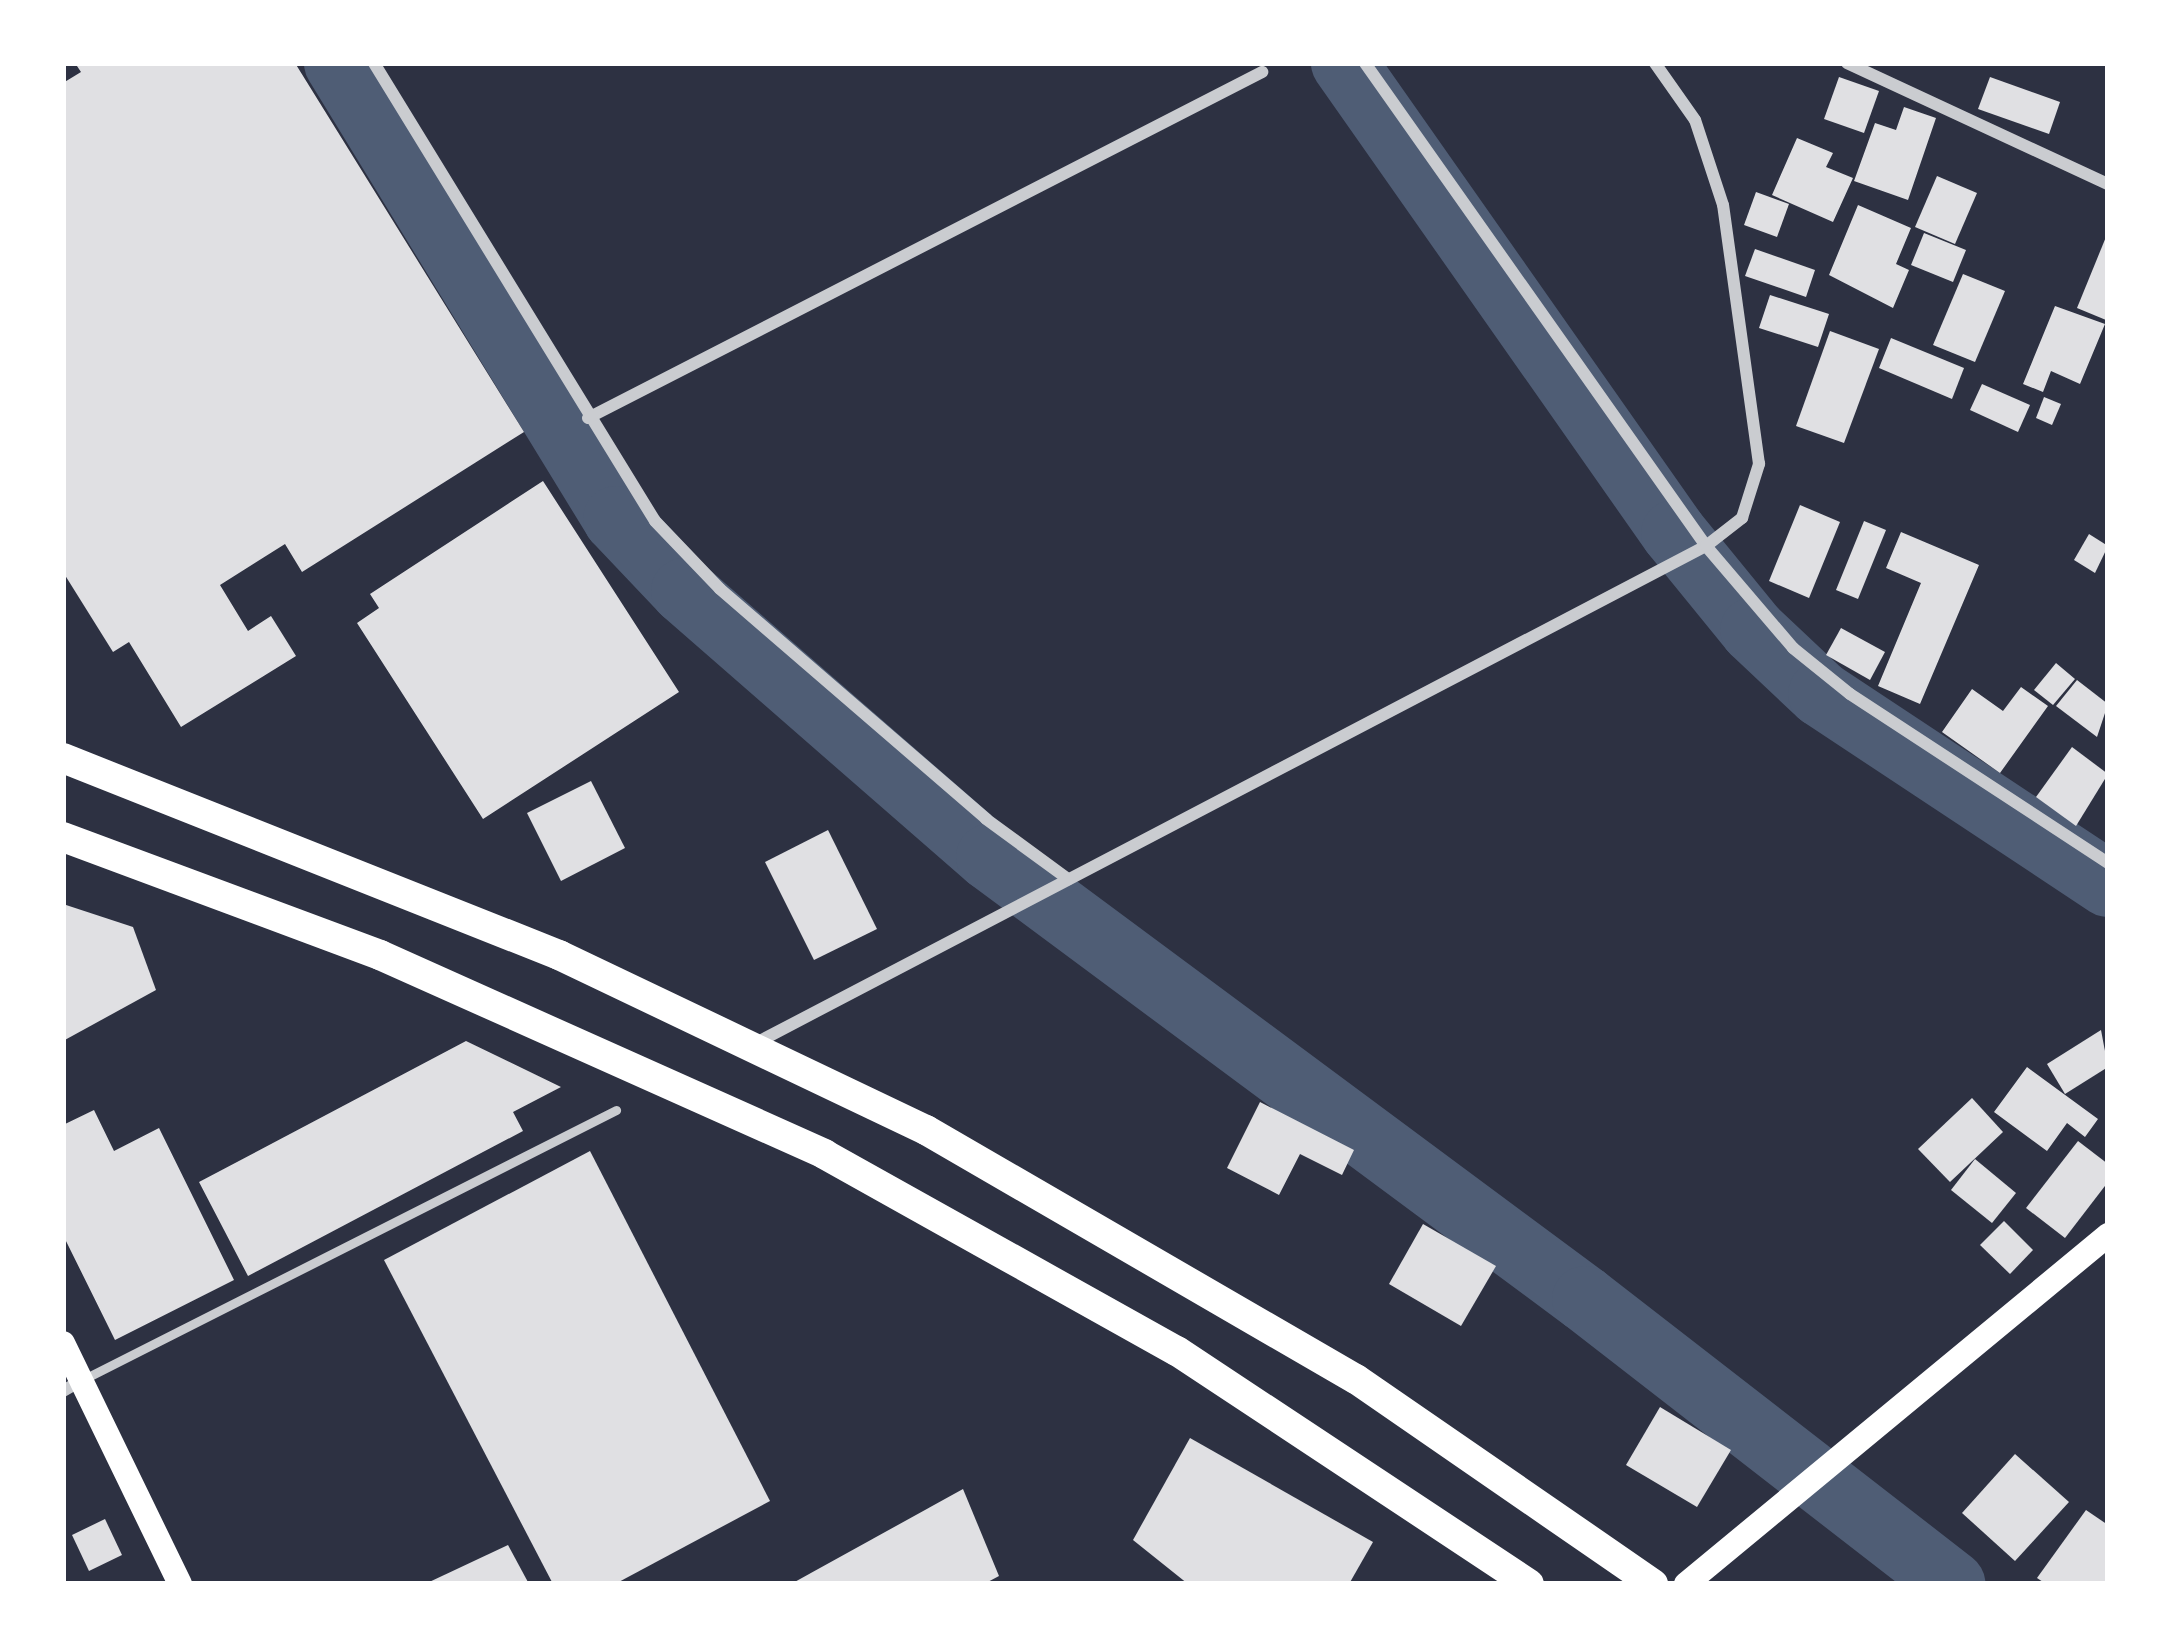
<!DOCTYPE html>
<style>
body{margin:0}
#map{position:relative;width:2171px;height:1647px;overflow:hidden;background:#2d3142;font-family:Helvetica,sans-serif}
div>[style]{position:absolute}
.river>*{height:66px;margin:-33px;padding:0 33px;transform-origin:33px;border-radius:33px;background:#4f5d75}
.building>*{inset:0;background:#e0e0e3}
.service>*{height:9px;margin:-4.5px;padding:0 4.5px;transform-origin:4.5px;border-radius:4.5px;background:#caccd0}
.minor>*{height:12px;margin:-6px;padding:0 6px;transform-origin:6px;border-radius:6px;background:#caccd0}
.secondary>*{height:24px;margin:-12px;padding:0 12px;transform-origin:12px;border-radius:12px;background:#fff}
.trunk>*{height:30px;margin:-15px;padding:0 15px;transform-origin:15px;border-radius:15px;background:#fff}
span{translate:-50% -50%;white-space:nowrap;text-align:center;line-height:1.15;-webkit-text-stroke:12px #fff;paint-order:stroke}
.frame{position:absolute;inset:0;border:66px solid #fff;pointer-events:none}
</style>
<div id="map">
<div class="river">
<i style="left:337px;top:63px;width:535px;rotate:58.54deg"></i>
<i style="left:616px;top:519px;width:99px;rotate:46.6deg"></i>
<i style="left:684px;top:591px;width:405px;rotate:41.1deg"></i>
<i style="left:989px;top:857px;width:742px;rotate:36.56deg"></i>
<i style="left:1585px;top:1299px;width:465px;rotate:37.8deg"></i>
<i style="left:1344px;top:63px;width:574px;rotate:54.93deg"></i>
<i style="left:1674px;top:533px;width:125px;rotate:50.8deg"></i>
<i style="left:1753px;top:630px;width:93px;rotate:43.3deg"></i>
<i style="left:1821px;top:694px;width:344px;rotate:33.5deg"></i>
</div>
<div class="building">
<i style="clip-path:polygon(75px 63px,295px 63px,524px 432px,302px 572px,285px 544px,220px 585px,248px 631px,271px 616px,296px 656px,181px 727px,129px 642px,113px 652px,63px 572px,63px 83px,81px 72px)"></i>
<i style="clip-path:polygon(1839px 77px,1879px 91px,1864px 133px,1824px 119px)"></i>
<i style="clip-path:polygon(1990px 77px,2060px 102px,2049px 134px,1978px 109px)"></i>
<i style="clip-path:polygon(1904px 107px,1936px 118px,1908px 200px,1854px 181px,1875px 123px,1896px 130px)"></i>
<i style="clip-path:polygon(1797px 138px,1833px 153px,1826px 167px,1853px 178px,1833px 222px,1772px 195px)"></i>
<i style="clip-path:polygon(1937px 176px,1977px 193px,1955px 244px,1915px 227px)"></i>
<i style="clip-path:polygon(1756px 192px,1789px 204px,1777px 237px,1744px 225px)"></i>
<i style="clip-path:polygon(1858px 205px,1911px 228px,1896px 264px,1909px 270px,1893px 308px,1829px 275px)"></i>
<i style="clip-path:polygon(2108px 232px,2108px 315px,2106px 320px,2077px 308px)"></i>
<i style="clip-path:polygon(1924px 233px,1966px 250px,1953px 282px,1911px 265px)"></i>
<i style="clip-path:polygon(1755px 249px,1815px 270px,1806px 297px,1745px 276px)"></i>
<i style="clip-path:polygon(1963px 274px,2005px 291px,1975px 362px,1933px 345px)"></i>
<i style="clip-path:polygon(1770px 295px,1829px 314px,1818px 347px,1759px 328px)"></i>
<i style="clip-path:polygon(2055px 306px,2105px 324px,2080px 384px,2051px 371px,2043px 392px,2023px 384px)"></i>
<i style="clip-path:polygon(1830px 331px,1879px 349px,1844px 443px,1796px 426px)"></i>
<i style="clip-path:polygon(1891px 338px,1964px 368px,1952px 399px,1879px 368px)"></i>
<i style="clip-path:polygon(1982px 384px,2030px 405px,2018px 432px,1970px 410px)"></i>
<i style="clip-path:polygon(2044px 397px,2061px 404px,2052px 425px,2036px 418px)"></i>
<i style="clip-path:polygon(543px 481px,679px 692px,483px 819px,357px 623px,379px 608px,370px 594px)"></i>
<i style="clip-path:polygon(1800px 505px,1840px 522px,1809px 598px,1769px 581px)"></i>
<i style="clip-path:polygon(1864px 521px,1886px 530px,1858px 599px,1836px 590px)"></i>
<i style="clip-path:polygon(1901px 532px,1979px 565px,1920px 704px,1878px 686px,1921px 583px,1886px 568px)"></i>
<i style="clip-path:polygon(2089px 534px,2108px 546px,2095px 573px,2074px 560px)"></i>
<i style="clip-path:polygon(1841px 628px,1885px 652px,1870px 680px,1826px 655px)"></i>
<i style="clip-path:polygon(2056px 663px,2075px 679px,2053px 705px,2034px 690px)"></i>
<i style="clip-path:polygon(2077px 680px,2108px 704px,2097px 737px,2056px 706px)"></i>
<i style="clip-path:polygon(2021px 687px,2048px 706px,2000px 773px,1942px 732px,1972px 689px,2003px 711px)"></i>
<i style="clip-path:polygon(2072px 747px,2108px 774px,2076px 826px,2036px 797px)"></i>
<i style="clip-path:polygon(591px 781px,625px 848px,561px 881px,527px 813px)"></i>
<i style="clip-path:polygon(828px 830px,877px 929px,814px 960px,765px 862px)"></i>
<i style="clip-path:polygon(63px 904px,133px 927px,156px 990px,63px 1041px)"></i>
<i style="clip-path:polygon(2101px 1030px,2108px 1067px,2065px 1094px,2047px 1064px)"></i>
<i style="clip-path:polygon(466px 1041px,561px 1087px,513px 1112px,523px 1131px,248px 1276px,199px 1182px)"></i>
<i style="clip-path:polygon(2027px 1067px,2098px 1119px,2085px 1137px,2067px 1123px,2047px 1151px,1994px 1112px)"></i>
<i style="clip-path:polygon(1972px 1098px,2003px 1132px,1950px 1182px,1918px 1149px)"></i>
<i style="clip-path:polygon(1260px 1102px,1354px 1150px,1342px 1175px,1300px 1154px,1279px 1195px,1227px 1168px)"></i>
<i style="clip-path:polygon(94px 1110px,114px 1151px,159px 1128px,234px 1280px,115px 1340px,63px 1235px,63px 1125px)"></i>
<i style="clip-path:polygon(2078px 1141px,2108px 1164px,2108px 1182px,2065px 1238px,2026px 1208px)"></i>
<i style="clip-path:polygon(590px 1151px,770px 1501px,615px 1584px,553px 1584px,384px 1260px)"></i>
<i style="clip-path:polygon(1975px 1159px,2016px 1193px,1992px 1223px,1951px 1190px)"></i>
<i style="clip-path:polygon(2004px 1221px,2033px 1250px,2010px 1274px,1980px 1245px)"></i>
<i style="clip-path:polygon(1423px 1224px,1496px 1266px,1461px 1326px,1389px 1284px)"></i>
<i style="clip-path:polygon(1660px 1407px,1731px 1450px,1697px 1507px,1626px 1465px)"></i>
<i style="clip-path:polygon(1190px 1438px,1373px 1542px,1349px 1584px,1188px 1584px,1133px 1540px)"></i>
<i style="clip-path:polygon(2015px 1454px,2069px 1502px,2015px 1561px,1962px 1513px)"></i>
<i style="clip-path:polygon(963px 1489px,999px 1576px,984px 1584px,791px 1584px)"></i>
<i style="clip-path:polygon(2086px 1510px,2108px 1525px,2108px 1584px,2046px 1584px,2037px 1578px)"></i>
<i style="clip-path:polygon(105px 1519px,122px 1555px,89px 1571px,72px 1535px)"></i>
<i style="clip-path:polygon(508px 1545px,529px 1584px,425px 1584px)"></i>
</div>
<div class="service">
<i style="left:86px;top:1378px;width:594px;rotate:-26.82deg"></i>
</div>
<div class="minor">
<i style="left:374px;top:63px;width:537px;rotate:58.47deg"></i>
<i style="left:655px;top:521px;width:94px;rotate:46.3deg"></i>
<i style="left:720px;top:589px;width:352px;rotate:40.8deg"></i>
<i style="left:986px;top:819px;width:102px;rotate:36.2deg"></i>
<i style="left:1365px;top:63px;width:591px;rotate:54.78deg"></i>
<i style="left:1706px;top:546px;width:134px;rotate:49.5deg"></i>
<i style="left:1793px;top:648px;width:73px;rotate:38.9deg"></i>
<i style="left:1850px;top:694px;width:308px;rotate:33.2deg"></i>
<i style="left:1847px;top:63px;width:288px;rotate:24.9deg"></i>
<i style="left:588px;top:418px;width:758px;rotate:-27.17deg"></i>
<i style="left:756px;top:1043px;width:1072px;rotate:-27.62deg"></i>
<i style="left:1706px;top:546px;width:46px;rotate:-37.9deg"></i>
<i style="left:1742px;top:518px;width:57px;rotate:-72.5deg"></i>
<i style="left:1759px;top:464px;width:261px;rotate:-97.9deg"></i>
<i style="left:1723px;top:205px;width:89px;rotate:-108.2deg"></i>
<i style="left:1695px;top:120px;width:70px;rotate:-125.1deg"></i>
<i style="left:63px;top:1391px;width:20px;rotate:-30deg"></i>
</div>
<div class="secondary">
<i style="left:63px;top:1343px;width:268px;rotate:64.1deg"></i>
<i style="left:1686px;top:1584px;width:548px;rotate:-39.59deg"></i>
</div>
<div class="trunk">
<i style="left:63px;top:758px;width:534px;rotate:21.66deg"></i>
<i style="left:559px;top:955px;width:407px;rotate:25.5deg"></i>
<i style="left:926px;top:1130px;width:497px;rotate:30.1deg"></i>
<i style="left:1356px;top:1379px;width:361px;rotate:34.6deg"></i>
<i style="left:63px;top:837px;width:338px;rotate:20.4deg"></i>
<i style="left:380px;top:955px;width:487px;rotate:24.1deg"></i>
<i style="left:824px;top:1154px;width:404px;rotate:29.2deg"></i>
<i style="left:1177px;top:1351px;width:422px;rotate:33.5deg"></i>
</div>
<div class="frame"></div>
</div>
